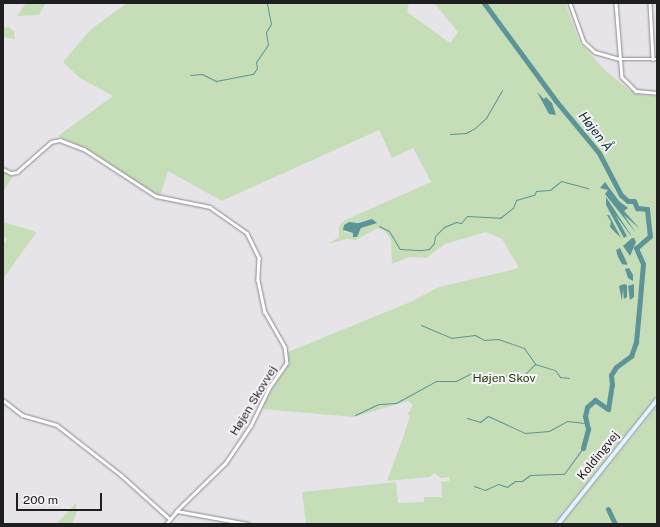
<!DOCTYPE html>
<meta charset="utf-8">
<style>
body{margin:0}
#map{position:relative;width:660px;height:527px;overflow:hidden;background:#e7e4e9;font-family:"Public Sans",sans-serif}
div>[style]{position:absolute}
.green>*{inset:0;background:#c6deb7}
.water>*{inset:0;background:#5c9497}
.stream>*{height:1px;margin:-0.5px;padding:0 0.5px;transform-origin:0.5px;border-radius:0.5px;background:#5c9497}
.river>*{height:5px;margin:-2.5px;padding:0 2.5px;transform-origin:2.5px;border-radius:2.5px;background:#5c9497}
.roads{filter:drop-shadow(0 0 1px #8a888c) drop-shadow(0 0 1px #8a888c)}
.minor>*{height:2.5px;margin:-1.25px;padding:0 1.25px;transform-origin:1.25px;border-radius:1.25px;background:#fff}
.secondary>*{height:4px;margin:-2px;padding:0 2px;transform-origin:2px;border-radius:2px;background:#ddf6ff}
span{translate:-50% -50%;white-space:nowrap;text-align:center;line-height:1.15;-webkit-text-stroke:4px #f4f2f6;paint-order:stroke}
.park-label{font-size:12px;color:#233f04}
.street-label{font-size:12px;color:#201f20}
.water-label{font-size:13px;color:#133132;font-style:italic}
.frame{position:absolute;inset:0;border:4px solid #201f20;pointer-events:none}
.scale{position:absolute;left:16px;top:493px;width:86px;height:18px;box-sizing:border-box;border:2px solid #201f20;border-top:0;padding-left:5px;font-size:12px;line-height:14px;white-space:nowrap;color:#201f20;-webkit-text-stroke:3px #f4f2f6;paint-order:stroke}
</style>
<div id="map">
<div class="green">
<i style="clip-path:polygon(26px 3px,46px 3px,39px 15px,17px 16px)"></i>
<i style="clip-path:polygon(evenodd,127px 3px,409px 3px,407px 12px,450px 43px,458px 32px,434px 3px,565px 3px,580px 43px,606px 71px,629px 90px,641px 95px,657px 96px,657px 395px,553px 524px,306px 524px,302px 492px,396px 482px,398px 503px,424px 502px,424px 497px,442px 497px,441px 482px,449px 481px,450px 477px,440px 478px,435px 473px,429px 477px,387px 481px,405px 432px,410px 415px,407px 415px,413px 405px,408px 401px,354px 417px,262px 409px,274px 386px,287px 368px,288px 352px,408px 303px,439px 287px,519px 268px,502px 239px,486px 232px,445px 244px,426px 258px,410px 257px,392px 264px,391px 240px,385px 231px,378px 228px,356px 240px,347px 239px,328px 244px,339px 237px,339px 226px,345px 220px,431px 182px,413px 148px,392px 158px,379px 130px,222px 201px,168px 171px,160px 196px,156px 195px,92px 152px,58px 136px,113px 96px,80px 78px,63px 62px,90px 30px,127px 3px,367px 220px,374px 223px,361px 228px,357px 236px,353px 233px,344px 232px,346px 224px,367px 220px)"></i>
<i style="clip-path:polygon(9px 27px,14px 32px,15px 39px,3px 37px,3px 28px)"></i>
<i style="clip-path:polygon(3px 169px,13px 176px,3px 192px)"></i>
<i style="clip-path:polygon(3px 222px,34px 231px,36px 233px,3px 279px,3px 245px,7px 239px,3px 236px)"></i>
<i style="clip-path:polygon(657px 406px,657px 524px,562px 524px,639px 429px)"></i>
<i style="clip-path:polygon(76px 503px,77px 512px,72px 524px,56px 524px)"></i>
</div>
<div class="water">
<i style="clip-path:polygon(537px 92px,544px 99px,546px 97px,552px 103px,556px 115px,549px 114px)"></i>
<i style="clip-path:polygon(605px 182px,619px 201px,628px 208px,624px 211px,609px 194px,640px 229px,624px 215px,636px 233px,605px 194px,608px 190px,600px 188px)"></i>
<i style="clip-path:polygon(606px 197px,631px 235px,631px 236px,615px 214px,627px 236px,624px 238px,606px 205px)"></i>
<i style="clip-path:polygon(607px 215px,609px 215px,621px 238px,610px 227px,611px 222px)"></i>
<i style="clip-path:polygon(372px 219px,377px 223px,361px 228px,357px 237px,353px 237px,353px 233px,343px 230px,344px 225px,349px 222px,358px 223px)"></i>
<i style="clip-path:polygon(632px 238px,634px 238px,636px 242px,630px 256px,623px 246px)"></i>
<i style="clip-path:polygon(620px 248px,627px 263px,627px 265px,622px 264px,618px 257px,616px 250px)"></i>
<i style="clip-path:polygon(629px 268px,633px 275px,633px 281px,628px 278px,625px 269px)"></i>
<i style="clip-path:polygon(624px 284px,627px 285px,627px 297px,624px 299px,623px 289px,622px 301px,619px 286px)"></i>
<i style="clip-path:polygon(634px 284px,634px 297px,630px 300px,628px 286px)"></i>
</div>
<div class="stream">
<i style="left:190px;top:75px;width:12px;rotate:-5deg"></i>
<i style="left:202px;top:74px;width:16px;rotate:27deg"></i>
<i style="left:216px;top:81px;width:38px;rotate:-11deg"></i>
<i style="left:253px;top:74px;width:7px;rotate:-56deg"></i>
<i style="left:257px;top:68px;width:6px;rotate:-99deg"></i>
<i style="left:256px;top:62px;width:21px;rotate:-55deg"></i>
<i style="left:268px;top:45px;width:13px;rotate:-99deg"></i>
<i style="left:266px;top:32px;width:9px;rotate:-58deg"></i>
<i style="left:271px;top:24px;width:21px;rotate:-101deg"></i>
<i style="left:450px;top:134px;width:16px;rotate:-4deg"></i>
<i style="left:466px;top:133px;width:10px;rotate:-29deg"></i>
<i style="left:475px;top:128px;width:15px;rotate:-42deg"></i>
<i style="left:486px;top:118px;width:32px;rotate:-60deg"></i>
<i style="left:379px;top:226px;width:11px;rotate:27deg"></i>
<i style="left:389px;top:231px;width:21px;rotate:59deg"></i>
<i style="left:400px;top:249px;width:22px;rotate:3deg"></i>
<i style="left:422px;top:250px;width:7px;rotate:-8deg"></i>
<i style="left:429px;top:249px;width:8px;rotate:-50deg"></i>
<i style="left:434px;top:243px;width:7px;rotate:-82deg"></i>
<i style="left:435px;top:236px;width:13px;rotate:-45deg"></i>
<i style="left:444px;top:227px;width:13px;rotate:-23deg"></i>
<i style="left:456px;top:222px;width:5px;rotate:11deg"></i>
<i style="left:461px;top:223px;width:9px;rotate:-49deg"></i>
<i style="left:467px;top:216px;width:33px;rotate:3deg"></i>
<i style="left:500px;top:218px;width:16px;rotate:-38deg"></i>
<i style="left:513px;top:208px;width:9px;rotate:-69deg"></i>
<i style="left:516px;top:200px;width:19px;rotate:-16deg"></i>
<i style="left:534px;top:195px;width:4px;rotate:-63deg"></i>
<i style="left:536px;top:191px;width:14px;rotate:-4deg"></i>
<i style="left:550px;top:190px;width:14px;rotate:-39deg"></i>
<i style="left:561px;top:181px;width:28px;rotate:15deg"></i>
<i style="left:421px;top:325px;width:33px;rotate:23deg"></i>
<i style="left:451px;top:338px;width:24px;rotate:-7deg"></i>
<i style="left:475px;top:335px;width:10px;rotate:29deg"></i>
<i style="left:484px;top:340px;width:14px;rotate:-4deg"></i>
<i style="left:498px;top:339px;width:28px;rotate:19deg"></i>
<i style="left:524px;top:348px;width:19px;rotate:55deg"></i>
<i style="left:355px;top:415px;width:26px;rotate:-25deg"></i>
<i style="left:379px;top:404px;width:17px;rotate:-3deg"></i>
<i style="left:396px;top:403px;width:46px;rotate:-28.8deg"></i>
<i style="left:436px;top:381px;width:20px"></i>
<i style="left:456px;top:381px;width:20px;rotate:-27deg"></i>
<i style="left:474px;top:372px;width:13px;rotate:45deg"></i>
<i style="left:483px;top:381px;width:8px;rotate:-30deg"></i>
<i style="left:490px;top:377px;width:35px;rotate:-5deg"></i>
<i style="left:525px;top:374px;width:14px;rotate:-45deg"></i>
<i style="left:535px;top:364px;width:21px;rotate:17deg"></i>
<i style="left:555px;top:370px;width:9px;rotate:54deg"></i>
<i style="left:560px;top:377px;width:9px;rotate:6deg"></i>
<i style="left:467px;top:418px;width:14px;rotate:17deg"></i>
<i style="left:480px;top:422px;width:10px;rotate:-37deg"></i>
<i style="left:488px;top:416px;width:41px;rotate:24.7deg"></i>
<i style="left:525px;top:433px;width:24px;rotate:-5deg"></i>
<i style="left:549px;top:431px;width:21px;rotate:-29deg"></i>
<i style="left:567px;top:421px;width:18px;rotate:6deg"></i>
<i style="left:474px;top:486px;width:12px;rotate:20deg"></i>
<i style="left:485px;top:490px;width:14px;rotate:-25deg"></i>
<i style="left:498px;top:484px;width:9px;rotate:18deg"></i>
<i style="left:507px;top:487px;width:10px;rotate:-37deg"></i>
<i style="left:515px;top:481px;width:7px"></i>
<i style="left:522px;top:481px;width:10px;rotate:-37deg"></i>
<i style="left:530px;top:475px;width:34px;rotate:-2deg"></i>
<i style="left:564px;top:474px;width:32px;rotate:-54deg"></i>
</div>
<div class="river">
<i style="left:484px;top:3px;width:122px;rotate:53.7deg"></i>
<i style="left:556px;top:101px;width:67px;rotate:50.4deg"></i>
<i style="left:599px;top:153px;width:47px;rotate:62.4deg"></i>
<i style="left:621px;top:195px;width:9px;rotate:41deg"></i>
<i style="left:628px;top:201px;width:6px"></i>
<i style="left:634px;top:201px;width:8px;rotate:67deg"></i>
<i style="left:637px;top:208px;width:10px;rotate:6deg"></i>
<i style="left:647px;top:209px;width:27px;rotate:84deg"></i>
<i style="left:650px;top:236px;width:18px;rotate:139deg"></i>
<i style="left:636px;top:248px;width:17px;rotate:66deg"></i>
<i style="left:643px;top:264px;width:32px;rotate:95deg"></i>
<i style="left:583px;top:448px;width:20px;rotate:-75deg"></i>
<i style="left:588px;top:429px;width:13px;rotate:-103deg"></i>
<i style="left:585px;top:416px;width:9px;rotate:-77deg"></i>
<i style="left:587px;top:407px;width:11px;rotate:-41deg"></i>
<i style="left:595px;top:400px;width:16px;rotate:35deg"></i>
<i style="left:608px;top:409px;width:24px;rotate:-81deg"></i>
<i style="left:612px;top:385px;width:10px;rotate:-96deg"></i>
<i style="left:611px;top:375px;width:9px;rotate:-58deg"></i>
<i style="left:616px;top:367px;width:19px;rotate:-36deg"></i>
<i style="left:631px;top:356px;width:15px;rotate:-70deg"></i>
<i style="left:636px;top:342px;width:43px;rotate:-84.7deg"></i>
<i style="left:608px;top:509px;width:17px;rotate:65deg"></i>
</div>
<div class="roads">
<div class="minor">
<i style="left:570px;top:3px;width:41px;rotate:70.3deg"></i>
<i style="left:584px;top:42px;width:15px;rotate:42deg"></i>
<i style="left:595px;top:52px;width:25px;rotate:16deg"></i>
<i style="left:619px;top:59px;width:38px"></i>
<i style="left:616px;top:3px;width:74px;rotate:85.4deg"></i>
<i style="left:622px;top:77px;width:20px;rotate:45deg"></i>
<i style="left:636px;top:91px;width:21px;rotate:5deg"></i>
<i style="left:650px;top:3px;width:56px;rotate:86.9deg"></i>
<i style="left:3px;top:169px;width:9px;rotate:27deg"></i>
<i style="left:11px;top:173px;width:6px;rotate:-9deg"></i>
<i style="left:17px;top:172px;width:45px;rotate:-41.4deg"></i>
<i style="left:51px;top:142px;width:9px;rotate:-13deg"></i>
<i style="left:60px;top:140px;width:26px;rotate:21deg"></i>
<i style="left:84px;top:149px;width:86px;rotate:33.1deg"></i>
<i style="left:156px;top:196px;width:55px;rotate:11.5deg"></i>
<i style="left:210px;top:207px;width:45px;rotate:35.1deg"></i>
<i style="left:247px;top:233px;width:28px;rotate:64deg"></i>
<i style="left:259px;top:258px;width:22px;rotate:93deg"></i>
<i style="left:258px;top:280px;width:33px;rotate:78deg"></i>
<i style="left:265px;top:312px;width:40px;rotate:60.3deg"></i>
<i style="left:285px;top:347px;width:16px;rotate:83deg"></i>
<i style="left:287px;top:363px;width:32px;rotate:125deg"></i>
<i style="left:269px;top:389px;width:41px;rotate:115.9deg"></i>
<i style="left:251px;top:426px;width:45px;rotate:124deg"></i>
<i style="left:226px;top:463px;width:69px;rotate:135.6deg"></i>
<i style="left:177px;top:511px;width:72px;rotate:10.4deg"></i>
<i style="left:3px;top:400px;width:24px;rotate:38deg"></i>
<i style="left:22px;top:415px;width:36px;rotate:16deg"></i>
<i style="left:57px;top:425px;width:81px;rotate:38deg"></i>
<i style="left:121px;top:475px;width:66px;rotate:41.9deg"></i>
<i style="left:166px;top:524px;width:17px;rotate:-50deg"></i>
</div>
<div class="secondary">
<i style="left:558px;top:524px;width:159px;rotate:-51.4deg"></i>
</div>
</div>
<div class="park-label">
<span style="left:504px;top:379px">Højen Skov</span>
</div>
<div class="street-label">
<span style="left:254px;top:401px;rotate:-59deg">Højen Skovvej</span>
<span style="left:599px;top:456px;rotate:-51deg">Koldingvej</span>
</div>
<div class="water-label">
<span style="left:595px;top:132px;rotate:52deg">Højen Å</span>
</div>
<div class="frame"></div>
<div class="scale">200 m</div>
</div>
